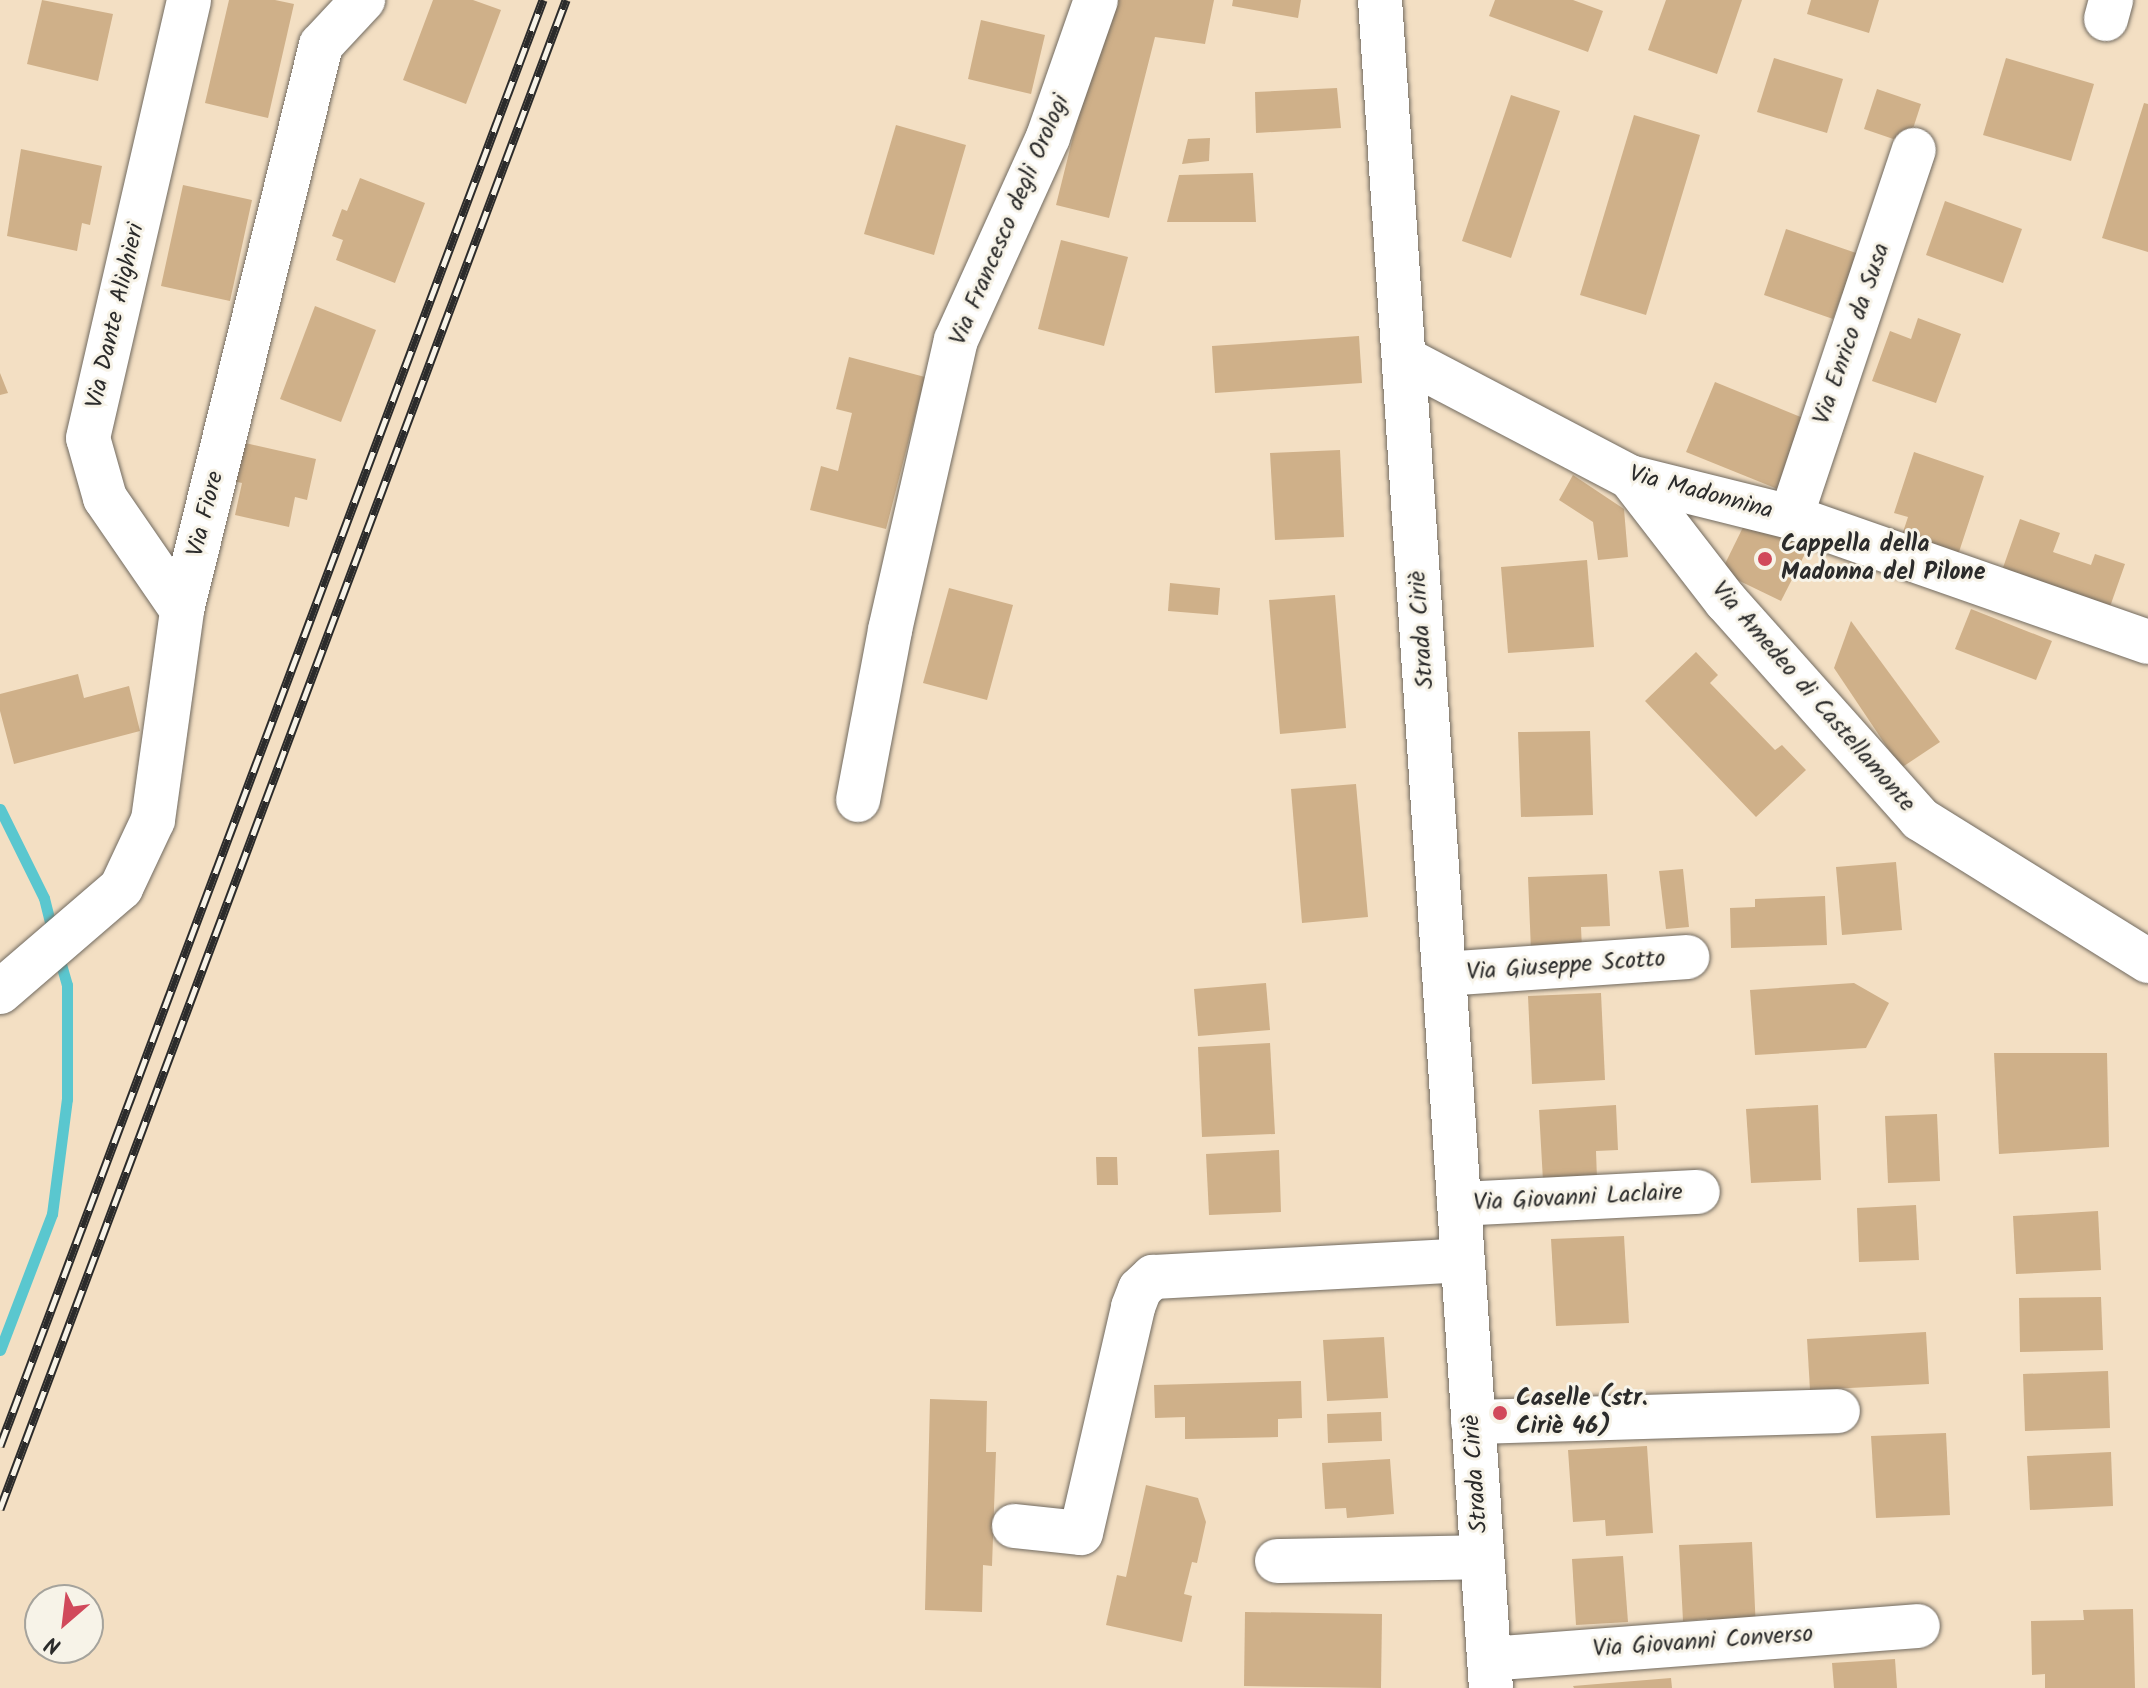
<!DOCTYPE html>
<meta charset="utf-8">
<style>
body{margin:0}
#map{position:relative;width:2148px;height:1688px;overflow:hidden;background:#f3dfc3;font-family:Kalam,sans-serif}
div>[style]{position:absolute}
.stream>*{height:11px;margin:-5.5px;padding:0 5.5px;transform-origin:5.5px;border-radius:5.5px;background:#5ac7cf}
.building>*{inset:0;background:#cfb089}
.roads{filter:drop-shadow(0 0 2px #716a60) drop-shadow(0 0 2px #716a60)}
.minor>*{height:44px;margin:-22px;padding:0 22px;transform-origin:22px;border-radius:22px;background:#fff}
.rail>*{height:9px;margin-top:-4.5px;transform-origin:0;background:repeating-linear-gradient(90deg,#f7f3e8 0 18px,#2b2b2b 0 36px);box-sizing:border-box;border-block:2px solid #2b2b2b}
.dots>*{width:22px;height:22px;translate:-50% -50%;box-sizing:border-box;border:4px solid #f7f3e8;border-radius:50%}
span{translate:-50% -50%;white-space:nowrap;text-align:center;line-height:1.15;-webkit-text-stroke:6px #f7f3e8;paint-order:stroke}
.street-label{font-size:24px;color:#2b2b2b}
.poi-label{font-size:24px;color:#2b2b2b;font-weight:700}
.left{translate:0 -50%;text-align:left}
.north{position:absolute;left:24px;top:1584px;width:80px;height:80px;box-sizing:border-box;background:#f7f3e8;border:2px solid #a5a39c;border-radius:50%;rotate:208deg;font-size:22px;font-weight:700;line-height:32px;text-align:center;color:#2b2b2b}
.north::after{content:'';display:block;margin:auto;width:28px;height:36px;background:#d1495b;clip-path:polygon(50% 0,100% 100%,50% 72%,0 100%)}
</style>
<div id="map">
<div class="stream">
<i style="left:0;top:809px;width:99px;rotate:63.7deg"></i>
<i style="left:44px;top:898px;width:36px;rotate:76deg"></i>
<i style="left:0;top:1350px;width:146px;rotate:-69.1deg"></i>
<i style="left:52px;top:1214px;width:116px;rotate:-82.6deg"></i>
<i style="left:67px;top:1099px;width:114px;rotate:-90deg"></i>
<i style="left:67px;top:985px;width:32px;rotate:-106deg"></i>
</div>
<div class="building">
<i style="clip-path:polygon(42px 0,113px 14px,98px 81px,27px 64px)"></i>
<i style="clip-path:polygon(229px 0,275px 0,294px 4px,268px 118px,205px 103px)"></i>
<i style="clip-path:polygon(433px 0,473px 0,501px 10px,466px 104px,403px 80px)"></i>
<i style="clip-path:polygon(1107px 0,1214px 0,1205px 44px,1155px 37px,1109px 218px,1056px 205px)"></i>
<i style="clip-path:polygon(1233px 0,1301px 0,1298px 18px,1232px 6px)"></i>
<i style="clip-path:polygon(1495px 0,1573px 0,1603px 11px,1588px 52px,1489px 16px)"></i>
<i style="clip-path:polygon(1666px 0,1742px 0,1717px 74px,1648px 50px)"></i>
<i style="clip-path:polygon(1811px 0,1879px 0,1869px 33px,1807px 14px)"></i>
<i style="clip-path:polygon(981px 20px,1045px 35px,1031px 94px,968px 79px)"></i>
<i style="clip-path:polygon(1774px 58px,1843px 79px,1827px 133px,1757px 112px)"></i>
<i style="clip-path:polygon(2006px 58px,2094px 84px,2071px 161px,1983px 135px)"></i>
<i style="clip-path:polygon(1337px 88px,1341px 128px,1256px 133px,1255px 92px)"></i>
<i style="clip-path:polygon(1877px 89px,1921px 104px,1908px 144px,1864px 129px)"></i>
<i style="clip-path:polygon(1511px 95px,1560px 111px,1511px 258px,1462px 241px)"></i>
<i style="clip-path:polygon(2144px 103px,2148px 104px,2148px 252px,2102px 238px)"></i>
<i style="clip-path:polygon(1634px 115px,1700px 135px,1646px 315px,1580px 295px)"></i>
<i style="clip-path:polygon(896px 125px,966px 145px,934px 255px,864px 234px)"></i>
<i style="clip-path:polygon(1210px 138px,1209px 161px,1182px 164px,1188px 139px)"></i>
<i style="clip-path:polygon(21px 149px,102px 166px,90px 225px,82px 223px,77px 251px,7px 236px)"></i>
<i style="clip-path:polygon(1253px 173px,1256px 222px,1167px 222px,1179px 175px)"></i>
<i style="clip-path:polygon(360px 178px,425px 203px,395px 283px,336px 260px,343px 240px,332px 236px,342px 209px,347px 211px)"></i>
<i style="clip-path:polygon(183px 185px,252px 200px,230px 301px,161px 286px)"></i>
<i style="clip-path:polygon(1945px 201px,2022px 229px,2003px 283px,1926px 255px)"></i>
<i style="clip-path:polygon(1786px 229px,1862px 255px,1848px 296px,1842px 294px,1833px 319px,1764px 295px)"></i>
<i style="clip-path:polygon(1061px 240px,1128px 257px,1104px 346px,1038px 329px)"></i>
<i style="clip-path:polygon(315px 306px,376px 330px,341px 422px,280px 399px)"></i>
<i style="clip-path:polygon(1918px 318px,1961px 334px,1936px 403px,1872px 381px,1890px 331px,1911px 339px)"></i>
<i style="clip-path:polygon(1359px 336px,1362px 383px,1215px 393px,1212px 346px)"></i>
<i style="clip-path:polygon(849px 357px,925px 377px,886px 529px,810px 510px,821px 466px,838px 471px,852px 413px,836px 409px)"></i>
<i style="clip-path:polygon(0 373px,8px 393px,0 395px)"></i>
<i style="clip-path:polygon(1715px 382px,1808px 420px,1780px 490px,1686px 452px)"></i>
<i style="clip-path:polygon(241px 442px,316px 459px,307px 500px,295px 497px,289px 527px,235px 515px,242px 483px,233px 481px)"></i>
<i style="clip-path:polygon(1340px 450px,1344px 537px,1275px 540px,1270px 453px)"></i>
<i style="clip-path:polygon(1914px 452px,1984px 476px,1958px 555px,1902px 535px,1908px 517px,1894px 513px)"></i>
<i style="clip-path:polygon(1573px 475px,1624px 509px,1628px 557px,1598px 560px,1593px 522px,1559px 500px)"></i>
<i style="clip-path:polygon(1749px 515px,1809px 546px,1781px 601px,1721px 572px)"></i>
<i style="clip-path:polygon(2020px 519px,2060px 533px,2053px 552px,2091px 565px,2095px 554px,2125px 564px,2106px 618px,1998px 582px)"></i>
<i style="clip-path:polygon(1587px 560px,1594px 647px,1508px 653px,1501px 567px)"></i>
<i style="clip-path:polygon(1170px 583px,1220px 588px,1218px 615px,1168px 611px)"></i>
<i style="clip-path:polygon(949px 588px,1013px 605px,987px 700px,923px 683px)"></i>
<i style="clip-path:polygon(1335px 595px,1346px 728px,1280px 734px,1269px 600px)"></i>
<i style="clip-path:polygon(1971px 609px,2052px 641px,2036px 680px,1955px 649px)"></i>
<i style="clip-path:polygon(1851px 621px,1940px 742px,1901px 768px,1834px 668px)"></i>
<i style="clip-path:polygon(1696px 652px,1718px 675px,1710px 683px,1775px 750px,1782px 745px,1806px 770px,1756px 817px,1645px 701px)"></i>
<i style="clip-path:polygon(78px 674px,84px 698px,129px 686px,140px 731px,14px 764px,0 711px,0 694px)"></i>
<i style="clip-path:polygon(1590px 731px,1593px 815px,1521px 817px,1518px 732px)"></i>
<i style="clip-path:polygon(1356px 784px,1368px 917px,1302px 923px,1291px 789px)"></i>
<i style="clip-path:polygon(1896px 862px,1902px 930px,1842px 935px,1836px 867px)"></i>
<i style="clip-path:polygon(1683px 869px,1689px 927px,1666px 929px,1659px 871px)"></i>
<i style="clip-path:polygon(1607px 874px,1610px 926px,1581px 927px,1582px 949px,1531px 951px,1528px 877px)"></i>
<i style="clip-path:polygon(1825px 896px,1827px 945px,1731px 948px,1730px 908px,1755px 907px,1755px 899px)"></i>
<i style="clip-path:polygon(1266px 983px,1270px 1030px,1198px 1036px,1194px 989px)"></i>
<i style="clip-path:polygon(1854px 983px,1889px 1003px,1866px 1048px,1755px 1055px,1750px 990px)"></i>
<i style="clip-path:polygon(1601px 993px,1605px 1080px,1532px 1084px,1528px 996px)"></i>
<i style="clip-path:polygon(1270px 1043px,1275px 1134px,1202px 1137px,1198px 1047px)"></i>
<i style="clip-path:polygon(1994px 1053px,2107px 1053px,2109px 1147px,1999px 1154px)"></i>
<i style="clip-path:polygon(1616px 1105px,1618px 1150px,1596px 1151px,1597px 1179px,1543px 1181px,1539px 1110px)"></i>
<i style="clip-path:polygon(1818px 1105px,1821px 1180px,1751px 1183px,1746px 1109px)"></i>
<i style="clip-path:polygon(1937px 1114px,1940px 1181px,1888px 1183px,1885px 1116px)"></i>
<i style="clip-path:polygon(1279px 1150px,1281px 1212px,1209px 1215px,1206px 1154px)"></i>
<i style="clip-path:polygon(1096px 1157px,1117px 1157px,1118px 1185px,1097px 1185px)"></i>
<i style="clip-path:polygon(1916px 1205px,1919px 1260px,1859px 1262px,1857px 1208px)"></i>
<i style="clip-path:polygon(2098px 1211px,2101px 1270px,2016px 1274px,2013px 1216px)"></i>
<i style="clip-path:polygon(1624px 1236px,1629px 1323px,1556px 1326px,1551px 1239px)"></i>
<i style="clip-path:polygon(2101px 1297px,2103px 1350px,2020px 1352px,2019px 1298px)"></i>
<i style="clip-path:polygon(1926px 1332px,1929px 1384px,1810px 1390px,1807px 1339px)"></i>
<i style="clip-path:polygon(1384px 1337px,1388px 1398px,1327px 1401px,1323px 1340px)"></i>
<i style="clip-path:polygon(2108px 1371px,2110px 1428px,2025px 1431px,2023px 1374px)"></i>
<i style="clip-path:polygon(1301px 1381px,1302px 1418px,1278px 1419px,1278px 1437px,1185px 1439px,1185px 1417px,1155px 1418px,1154px 1385px)"></i>
<i style="clip-path:polygon(930px 1399px,987px 1401px,986px 1452px,996px 1452px,992px 1566px,983px 1565px,982px 1612px,925px 1610px)"></i>
<i style="clip-path:polygon(1381px 1412px,1382px 1441px,1328px 1443px,1327px 1414px)"></i>
<i style="clip-path:polygon(1946px 1433px,1950px 1515px,1876px 1518px,1871px 1436px)"></i>
<i style="clip-path:polygon(1647px 1446px,1653px 1533px,1606px 1536px,1605px 1520px,1573px 1522px,1568px 1450px)"></i>
<i style="clip-path:polygon(2111px 1452px,2113px 1506px,2030px 1510px,2027px 1456px)"></i>
<i style="clip-path:polygon(1390px 1459px,1394px 1514px,1347px 1518px,1346px 1508px,1325px 1509px,1322px 1463px)"></i>
<i style="clip-path:polygon(1146px 1485px,1198px 1498px,1206px 1522px,1197px 1563px,1192px 1562px,1184px 1594px,1192px 1596px,1182px 1642px,1106px 1625px,1117px 1575px,1126px 1577px)"></i>
<i style="clip-path:polygon(1752px 1542px,1756px 1630px,1708px 1632px,1707px 1619px,1683px 1621px,1679px 1545px)"></i>
<i style="clip-path:polygon(1623px 1556px,1628px 1622px,1576px 1625px,1572px 1559px)"></i>
<i style="clip-path:polygon(2133px 1609px,2135px 1688px,2045px 1688px,2045px 1674px,2032px 1675px,2031px 1621px,2084px 1620px,2083px 1610px)"></i>
<i style="clip-path:polygon(1245px 1612px,1382px 1614px,1381px 1688px,1244px 1686px)"></i>
<i style="clip-path:polygon(1895px 1659px,1897px 1688px,1834px 1688px,1832px 1663px)"></i>
<i style="clip-path:polygon(1671px 1678px,1672px 1688px,1574px 1688px,1573px 1686px)"></i>
</div>
<div class="roads">
<div class="minor">
<i style="left:1380px;top:0;width:1692px;rotate:86.24deg"></i>
<i style="left:2106px;top:19px;width:20px;rotate:-75deg"></i>
<i style="left:1405px;top:359px;width:254px;rotate:27.7deg"></i>
<i style="left:1630px;top:477px;width:166px;rotate:14deg"></i>
<i style="left:1791px;top:517px;width:378px;rotate:19.3deg"></i>
<i style="left:1630px;top:477px;width:157px;rotate:52.3deg"></i>
<i style="left:1726px;top:601px;width:292px;rotate:48.3deg"></i>
<i style="left:1920px;top:819px;width:269px;rotate:31.9deg"></i>
<i style="left:1791px;top:517px;width:387px;rotate:-71.5deg"></i>
<i style="left:182px;top:610px;width:136px;rotate:-124.5deg"></i>
<i style="left:105px;top:498px;width:62px;rotate:-105.8deg"></i>
<i style="left:88px;top:438px;width:449px;rotate:-77deg"></i>
<i style="left:858px;top:800px;width:173px;rotate:-79.3deg"></i>
<i style="left:890px;top:630px;width:297px;rotate:-77.2deg"></i>
<i style="left:956px;top:340px;width:223px;rotate:-65.6deg"></i>
<i style="left:1048px;top:137px;width:145px;rotate:-70.7deg"></i>
<i style="left:1444px;top:974px;width:244px;rotate:-4deg"></i>
<i style="left:0;top:992px;width:160px;rotate:-40.7deg"></i>
<i style="left:121px;top:888px;width:75px;rotate:-64.8deg"></i>
<i style="left:153px;top:820px;width:212px;rotate:-82.1deg"></i>
<i style="left:182px;top:610px;width:582px;rotate:-76.18deg"></i>
<i style="left:321px;top:45px;width:62px;rotate:-47deg"></i>
<i style="left:1459px;top:1204px;width:239px;rotate:-2.9deg"></i>
<i style="left:1473px;top:1422px;width:365px;rotate:-1.7deg"></i>
<i style="left:1014px;top:1526px;width:67px;rotate:6deg"></i>
<i style="left:1081px;top:1533px;width:232px;rotate:-77deg"></i>
<i style="left:1133px;top:1307px;width:19px;rotate:-69deg"></i>
<i style="left:1140px;top:1289px;width:18px;rotate:-43deg"></i>
<i style="left:1153px;top:1277px;width:309px;rotate:-3.1deg"></i>
<i style="left:1277px;top:1561px;width:205px;rotate:-1.1deg"></i>
<i style="left:1489px;top:1659px;width:430px;rotate:-4.4deg"></i>
</div>
</div>
<div class="rail">
<i style="left:0;top:1446px;width:1545px;rotate:-69.42deg"></i>
<i style="left:0;top:1509px;width:1612px;rotate:-69.44deg"></i>
</div>
<div class="dots">
<i style="left:1765px;top:559px;background:#d1495b"></i>
<i style="left:1500px;top:1413px;background:#d1495b"></i>
</div>
<div class="street-label">
<span style="left:1010px;top:220px;rotate:-67deg">Via Francesco degli Orologi</span>
<span style="left:116px;top:316px;rotate:-77deg">Via Dante Alighieri</span>
<span style="left:1852px;top:334px;rotate:-71deg">Via Enrico da Susa</span>
<span style="left:1701px;top:493px;rotate:15deg">Via Madonnina</span>
<span style="left:206px;top:514px;rotate:-76deg">Via Fiore</span>
<span style="left:1422px;top:630px;rotate:-94deg">Strada Ciriè</span>
<span style="left:1813px;top:697px;rotate:49deg">Via Amedeo di Castellamonte</span>
<span style="left:1566px;top:966px;rotate:-4deg">Via Giuseppe Scotto</span>
<span style="left:1578px;top:1198px;rotate:-3deg">Via Giovanni Laclaire</span>
<span style="left:1476px;top:1474px;rotate:-94deg">Strada Ciriè</span>
<span style="left:1703px;top:1642px;rotate:-4deg">Via Giovanni Converso</span>
</div>
<div class="poi-label">
<span class="left" style="left:1781px;top:559px">Cappella della<br>Madonna del Pilone</span>
<span class="left" style="left:1516px;top:1413px">Caselle (str.<br>Ciriè 46)</span>
</div>
<div class="north">N</div>
</div>
